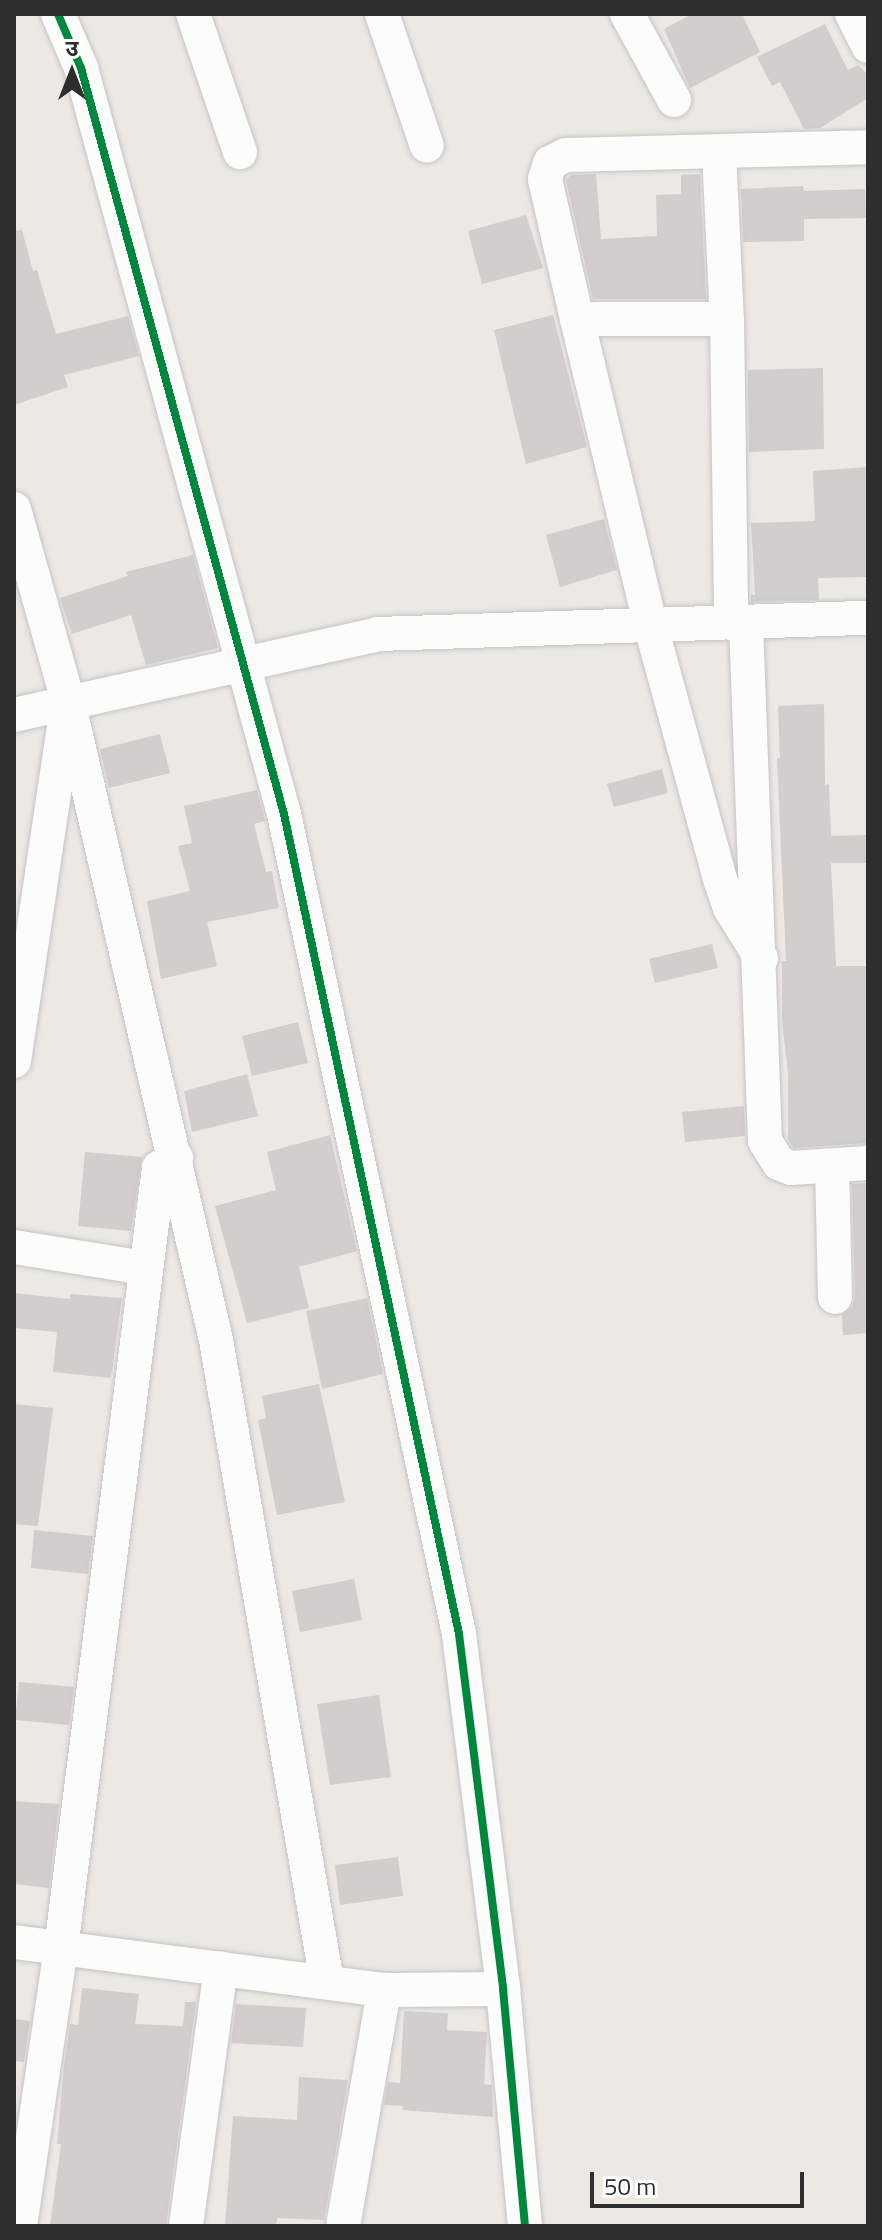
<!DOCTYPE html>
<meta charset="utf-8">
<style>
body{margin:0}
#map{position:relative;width:882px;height:2240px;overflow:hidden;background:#ece8e4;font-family:"Titillium Web","Noto Sans Devanagari",sans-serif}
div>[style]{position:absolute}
.building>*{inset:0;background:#d1cecb}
.roads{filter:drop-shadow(0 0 2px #c5c4c5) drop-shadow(0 0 2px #c5c4c5)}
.minor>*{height:34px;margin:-17px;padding:0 17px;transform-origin:17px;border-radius:17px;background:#fcfcfb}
.cycleway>*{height:8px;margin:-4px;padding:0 4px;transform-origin:4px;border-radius:4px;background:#00873e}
span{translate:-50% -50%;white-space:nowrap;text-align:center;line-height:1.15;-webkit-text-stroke:6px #fff;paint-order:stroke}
.frame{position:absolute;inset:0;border:16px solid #2e2e2e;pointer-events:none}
.north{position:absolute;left:32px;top:32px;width:80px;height:80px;-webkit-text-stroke:6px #fff;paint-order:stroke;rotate:0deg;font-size:22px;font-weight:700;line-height:32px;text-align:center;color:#2e2e2e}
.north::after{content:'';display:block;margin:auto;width:28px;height:36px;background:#2e2e2e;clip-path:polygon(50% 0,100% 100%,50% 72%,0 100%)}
.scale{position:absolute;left:590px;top:2172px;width:214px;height:36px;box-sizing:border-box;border:4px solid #2e2e2e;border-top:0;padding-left:10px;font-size:24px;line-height:28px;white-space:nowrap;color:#2e2e2e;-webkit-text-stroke:6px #fff;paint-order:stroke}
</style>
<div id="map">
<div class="building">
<i style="clip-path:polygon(692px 14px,742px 14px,760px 52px,690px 88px,664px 29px)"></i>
<i style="clip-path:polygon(825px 24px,848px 70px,858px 65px,868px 75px,868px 98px,820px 128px,804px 129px,780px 82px,772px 86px,757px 57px)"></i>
<i style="clip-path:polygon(596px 174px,601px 239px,657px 236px,656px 195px,681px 194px,681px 175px,700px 174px,706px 299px,593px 299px,566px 180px,571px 175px)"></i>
<i style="clip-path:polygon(803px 186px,804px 191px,865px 189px,866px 218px,804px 219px,804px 241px,743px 242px,741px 189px)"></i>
<i style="clip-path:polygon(526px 215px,543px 268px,482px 284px,468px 231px)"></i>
<i style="clip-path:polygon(22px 230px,33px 271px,37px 270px,56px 334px,128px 316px,139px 356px,64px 375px,68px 387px,14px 405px,14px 231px)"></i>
<i style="clip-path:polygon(553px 315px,587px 447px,526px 464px,494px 330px)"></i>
<i style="clip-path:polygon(823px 368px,824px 449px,749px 452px,748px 370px)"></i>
<i style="clip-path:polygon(868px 467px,868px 577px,818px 578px,819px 600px,751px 602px,751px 595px,755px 595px,751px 523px,815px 521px,813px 471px)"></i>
<i style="clip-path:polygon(604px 519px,617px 570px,560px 587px,546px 535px)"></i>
<i style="clip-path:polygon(193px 555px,218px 648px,146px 665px,131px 615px,72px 634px,60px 598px,128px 576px,126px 572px)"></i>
<i style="clip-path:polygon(824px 704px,825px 785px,829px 784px,831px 836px,868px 835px,868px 863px,831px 863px,836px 966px,868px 966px,868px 1143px,794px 1148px,788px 1140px,788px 1072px,782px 1021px,782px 961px,786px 961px,777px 758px,780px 758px,778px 706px)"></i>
<i style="clip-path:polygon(160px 734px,170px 773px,109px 788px,100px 749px)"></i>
<i style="clip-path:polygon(662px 769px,668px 793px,614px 807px,607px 784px)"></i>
<i style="clip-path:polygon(257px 790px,265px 821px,254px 824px,266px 872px,272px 871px,279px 908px,207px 922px,217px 966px,161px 979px,147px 901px,190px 891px,178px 846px,192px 843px,184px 806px)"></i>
<i style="clip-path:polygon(712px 944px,718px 968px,655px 983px,649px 959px)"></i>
<i style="clip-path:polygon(298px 1022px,308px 1063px,252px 1076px,242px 1036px)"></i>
<i style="clip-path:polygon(247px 1074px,258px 1116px,192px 1132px,184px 1091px)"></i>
<i style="clip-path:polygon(744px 1106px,745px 1136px,685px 1142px,682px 1112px)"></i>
<i style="clip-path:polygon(330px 1135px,357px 1251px,299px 1267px,309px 1308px,247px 1323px,215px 1206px,276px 1190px,267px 1152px)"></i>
<i style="clip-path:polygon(85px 1152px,142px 1157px,131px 1231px,78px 1226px)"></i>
<i style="clip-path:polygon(868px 1183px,868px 1333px,843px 1335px,842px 1315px,852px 1307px,855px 1297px,852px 1184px)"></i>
<i style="clip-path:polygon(14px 1293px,70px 1299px,70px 1294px,122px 1298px,111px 1378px,53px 1372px,57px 1332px,14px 1328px)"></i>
<i style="clip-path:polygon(367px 1298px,383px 1374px,322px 1389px,306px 1311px)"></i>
<i style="clip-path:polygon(319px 1384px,345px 1502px,277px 1515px,258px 1420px,266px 1418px,262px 1396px)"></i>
<i style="clip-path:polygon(14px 1404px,53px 1408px,38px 1526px,14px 1524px)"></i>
<i style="clip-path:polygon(34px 1530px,93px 1536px,88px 1574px,31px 1568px)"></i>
<i style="clip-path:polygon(354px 1579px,362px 1620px,300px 1632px,292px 1591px)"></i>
<i style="clip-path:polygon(19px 1682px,74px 1687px,69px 1725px,15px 1720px)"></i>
<i style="clip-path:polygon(379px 1695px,391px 1777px,330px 1785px,317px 1704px)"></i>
<i style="clip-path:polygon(14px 1801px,59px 1804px,49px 1888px,14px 1884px)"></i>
<i style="clip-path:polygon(398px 1857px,403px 1896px,340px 1905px,335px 1865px)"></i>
<i style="clip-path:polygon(82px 1988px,139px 1994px,135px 2024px,183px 2026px,185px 2002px,196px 2002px,166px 2226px,50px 2226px,61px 2144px,57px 2144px,64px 2066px,70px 2024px,78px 2025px)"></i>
<i style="clip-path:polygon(236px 2004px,306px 2008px,303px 2047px,231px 2043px)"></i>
<i style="clip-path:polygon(404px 2011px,448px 2013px,447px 2030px,487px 2032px,484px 2084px,492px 2085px,493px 2117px,402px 2110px,403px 2106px,384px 2105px,388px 2082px,400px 2083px)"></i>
<i style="clip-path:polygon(14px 2019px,30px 2021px,24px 2062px,14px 2061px)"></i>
<i style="clip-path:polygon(299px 2077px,348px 2080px,324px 2220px,278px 2218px,275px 2226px,225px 2226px,233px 2116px,297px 2120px)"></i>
</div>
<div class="roads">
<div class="minor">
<i style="left:58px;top:14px;width:59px;rotate:66.9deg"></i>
<i style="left:81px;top:68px;width:773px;rotate:74.78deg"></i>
<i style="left:284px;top:814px;width:838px;rotate:77.95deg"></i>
<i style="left:459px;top:1634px;width:358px;rotate:82.9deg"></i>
<i style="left:503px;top:1989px;width:238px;rotate:84.7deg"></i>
<i style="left:193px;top:14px;width:146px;rotate:71.2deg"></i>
<i style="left:382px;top:14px;width:139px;rotate:71.2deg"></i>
<i style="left:627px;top:14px;width:98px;rotate:61.3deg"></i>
<i style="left:852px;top:14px;width:36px;rotate:63deg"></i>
<i style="left:719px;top:152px;width:167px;rotate:87.3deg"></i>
<i style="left:727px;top:319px;width:304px;rotate:89.2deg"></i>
<i style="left:577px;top:319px;width:144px;rotate:-102.9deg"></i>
<i style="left:545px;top:179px;width:17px;rotate:-73deg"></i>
<i style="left:550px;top:163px;width:18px;rotate:-27deg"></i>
<i style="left:566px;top:155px;width:302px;rotate:-1.5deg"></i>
<i style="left:727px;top:319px;width:150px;rotate:180deg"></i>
<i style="left:577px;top:319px;width:313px;rotate:76.5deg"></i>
<i style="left:650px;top:623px;width:269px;rotate:74.7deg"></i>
<i style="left:721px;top:882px;width:28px;rotate:71deg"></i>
<i style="left:730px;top:908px;width:59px;rotate:58.2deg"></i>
<i style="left:14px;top:509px;width:199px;rotate:74.3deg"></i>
<i style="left:68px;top:701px;width:656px;rotate:76.96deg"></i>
<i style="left:216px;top:1340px;width:652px;rotate:80.19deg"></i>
<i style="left:746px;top:623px;width:518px;rotate:87.9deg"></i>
<i style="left:765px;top:1141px;width:26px;rotate:58deg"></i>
<i style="left:779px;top:1163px;width:13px;rotate:23deg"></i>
<i style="left:791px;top:1168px;width:77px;rotate:-3.7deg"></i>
<i style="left:14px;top:715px;width:373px;rotate:-12.5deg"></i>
<i style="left:378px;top:634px;width:490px;rotate:-1.9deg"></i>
<i style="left:14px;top:1061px;width:344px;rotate:-81.5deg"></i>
<i style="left:832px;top:1166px;width:131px;rotate:88.7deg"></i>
<i style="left:14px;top:1247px;width:133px;rotate:9.1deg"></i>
<i style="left:14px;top:1942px;width:373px;rotate:7.4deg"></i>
<i style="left:384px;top:1990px;width:119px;rotate:-0.5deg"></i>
<i style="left:20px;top:2226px;width:280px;rotate:-81.6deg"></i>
<i style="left:61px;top:1949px;width:787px;rotate:-82.85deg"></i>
<i style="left:159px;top:1168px;width:20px;rotate:-30deg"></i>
<i style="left:186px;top:2226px;width:260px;rotate:-82.3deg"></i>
<i style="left:343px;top:2226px;width:240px;rotate:-80.1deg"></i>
</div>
</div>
<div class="cycleway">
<i style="left:58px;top:14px;width:59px;rotate:66.9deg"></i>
<i style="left:81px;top:68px;width:773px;rotate:74.78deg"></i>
<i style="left:284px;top:814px;width:838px;rotate:77.95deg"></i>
<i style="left:459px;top:1634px;width:358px;rotate:82.9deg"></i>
<i style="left:503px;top:1989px;width:238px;rotate:84.7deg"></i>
</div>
<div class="frame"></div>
<div class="north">उ</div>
<div class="scale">50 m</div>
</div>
